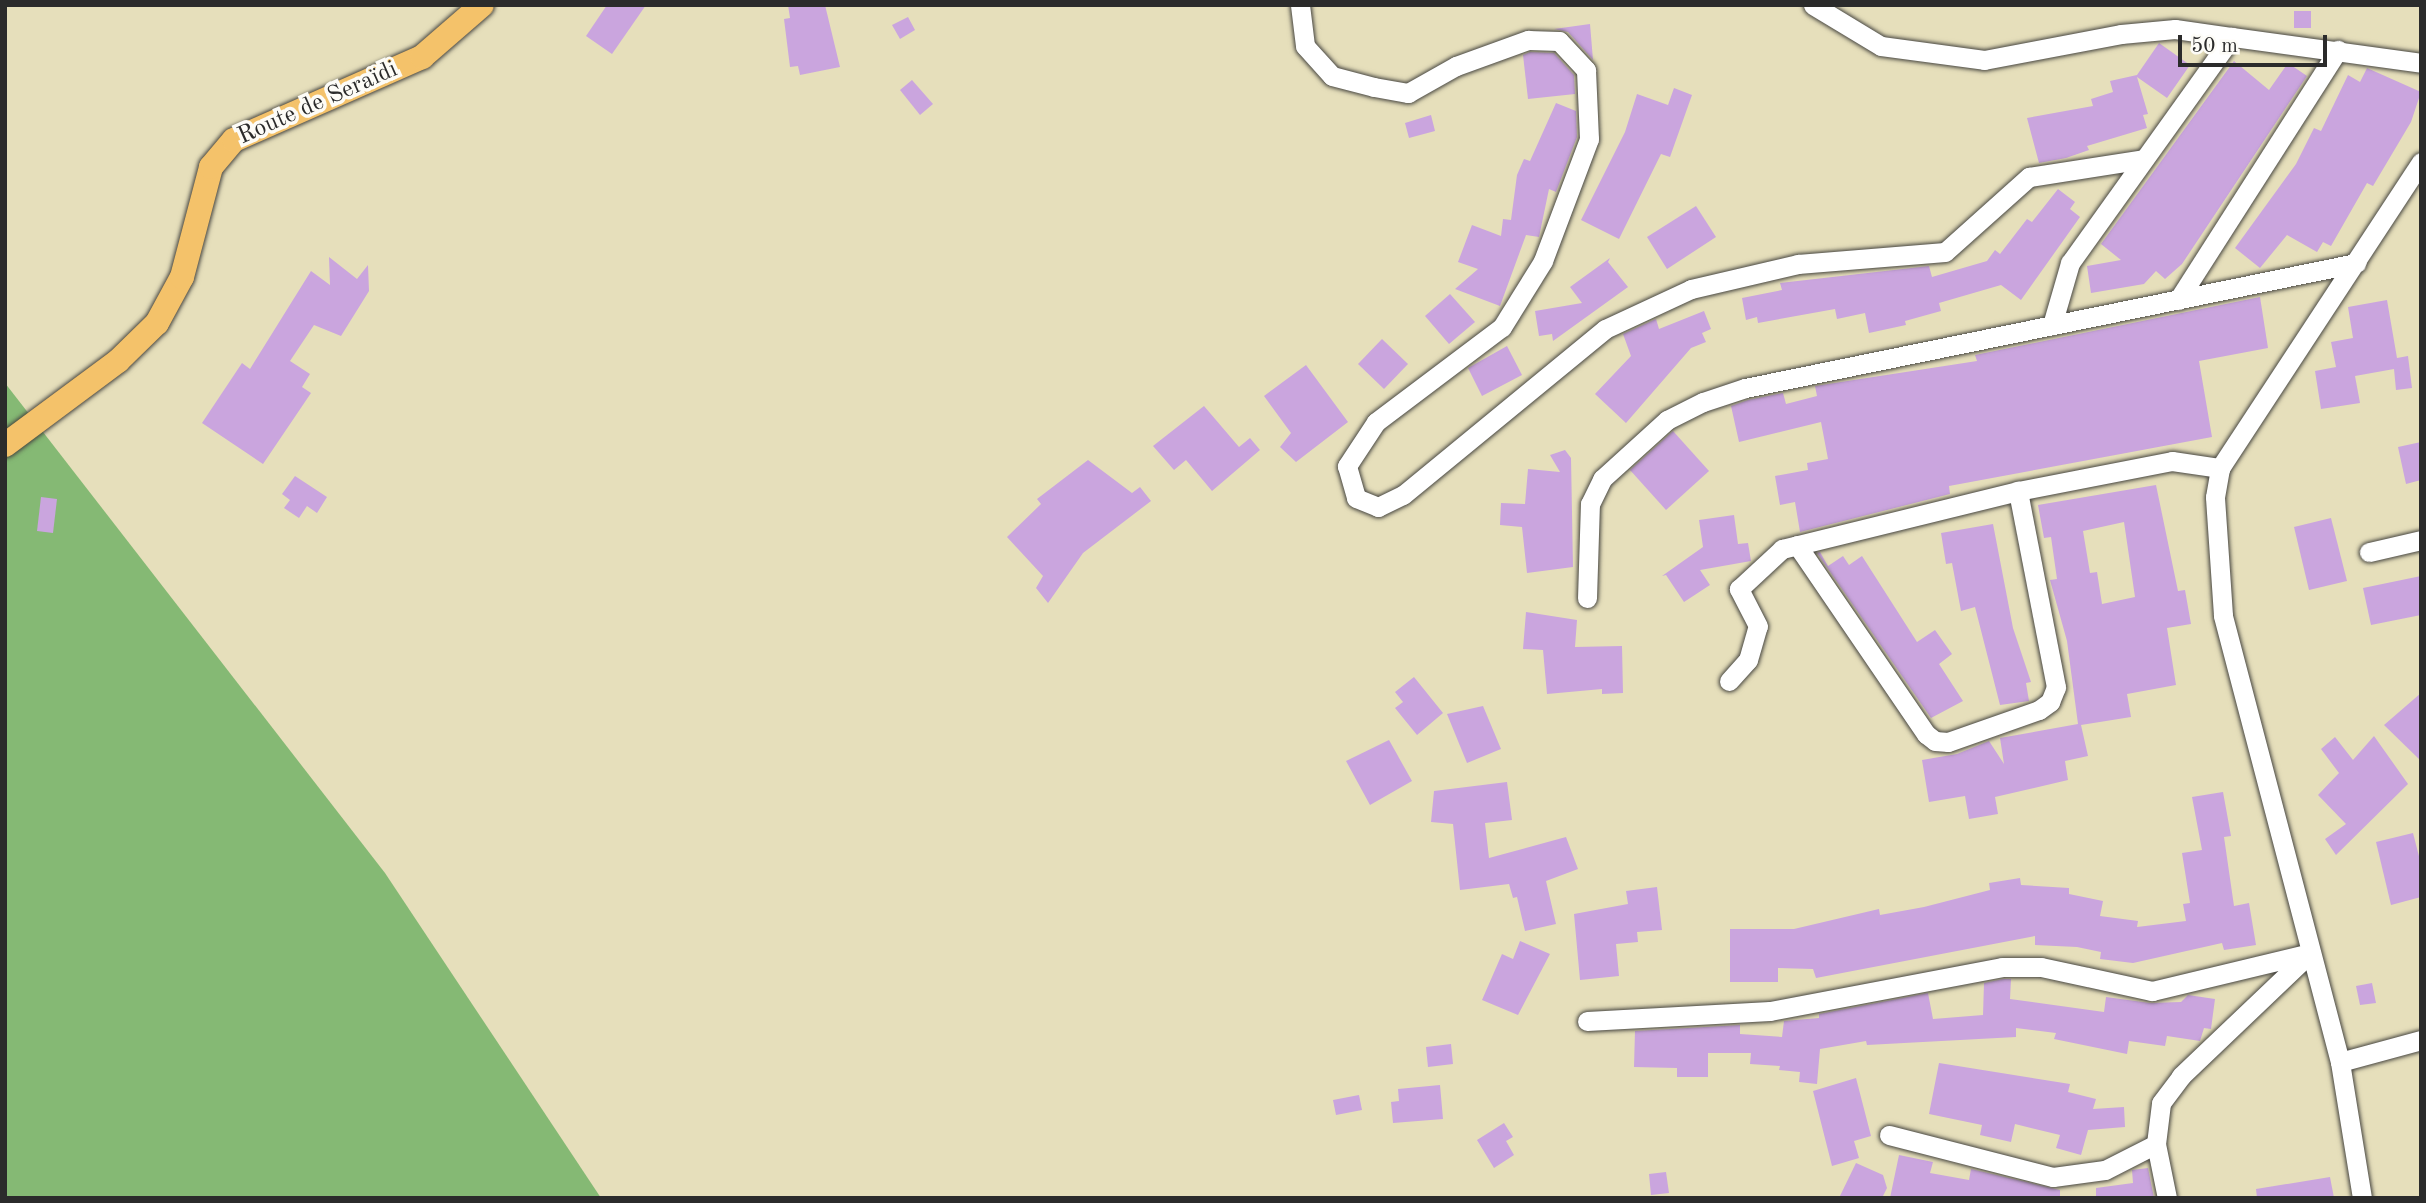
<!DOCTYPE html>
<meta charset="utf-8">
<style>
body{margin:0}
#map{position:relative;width:2426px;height:1203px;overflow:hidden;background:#e6dfbb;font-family:"Old Standard TT",serif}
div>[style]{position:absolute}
.forest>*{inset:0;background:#85b974}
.building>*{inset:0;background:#caa5de}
.roads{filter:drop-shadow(0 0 2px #474641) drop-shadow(0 0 2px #474641)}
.minor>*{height:19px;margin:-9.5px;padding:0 9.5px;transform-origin:9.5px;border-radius:9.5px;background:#fff}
.major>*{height:24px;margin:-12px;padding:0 12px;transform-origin:12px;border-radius:12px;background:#f4c26a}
span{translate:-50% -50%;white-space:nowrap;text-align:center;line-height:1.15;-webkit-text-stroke:7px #fdfcf7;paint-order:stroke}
.street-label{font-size:24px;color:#2b2b2b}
.frame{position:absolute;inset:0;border:7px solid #2b2b2b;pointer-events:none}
.scale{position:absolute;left:2178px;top:35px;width:149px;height:32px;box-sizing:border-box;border:4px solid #2b2b2b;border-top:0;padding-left:9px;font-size:21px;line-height:24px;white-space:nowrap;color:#2b2b2b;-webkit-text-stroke:5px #fdfcf7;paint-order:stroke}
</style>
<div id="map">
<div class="forest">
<i style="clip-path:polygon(5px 383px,385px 873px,601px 1198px,5px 1198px)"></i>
</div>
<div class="building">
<i style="clip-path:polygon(607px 5px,646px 5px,612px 54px,586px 36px)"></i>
<i style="clip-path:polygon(788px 5px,825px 5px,840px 67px,800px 75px,798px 66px,790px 67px,784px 19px,790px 18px)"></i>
<i style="clip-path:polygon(2294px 11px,2311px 11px,2311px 28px,2294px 28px)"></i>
<i style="clip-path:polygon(908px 17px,915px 30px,900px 39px,892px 25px)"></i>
<i style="clip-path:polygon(1590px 24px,1593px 60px,1568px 32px,1554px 29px)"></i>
<i style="clip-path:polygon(2159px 43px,2190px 65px,2167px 98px,2137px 77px,2148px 114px,2143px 115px,2147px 128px,2087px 146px,2089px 150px,2066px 158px,2039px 163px,2027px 118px,2093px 106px,2091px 99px,2113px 92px,2110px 81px,2137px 75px)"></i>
<i style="clip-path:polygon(1530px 52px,1554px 53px,1574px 75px,1575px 94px,1528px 99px,1523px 55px)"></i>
<i style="clip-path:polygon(2234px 61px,2269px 90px,2288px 63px,2307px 76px,2182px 264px,2165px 279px,2156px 271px,2144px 284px,2091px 293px,2087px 266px,2121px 260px,2101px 244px)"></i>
<i style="clip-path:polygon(2367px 68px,2421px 92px,2411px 122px,2373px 186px,2367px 183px,2331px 246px,2323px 242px,2317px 252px,2287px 235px,2260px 268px,2235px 248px,2296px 164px,2314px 128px,2321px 131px,2348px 75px,2360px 82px)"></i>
<i style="clip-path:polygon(912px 80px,933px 104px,920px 115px,900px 90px)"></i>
<i style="clip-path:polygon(1674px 88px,1692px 95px,1670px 157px,1661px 154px,1619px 239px,1581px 220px,1625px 132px,1637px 94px,1668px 105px)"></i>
<i style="clip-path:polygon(1556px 103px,1576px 111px,1577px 137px,1556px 192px,1549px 189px,1539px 237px,1526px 235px,1500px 306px,1455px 289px,1478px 269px,1458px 262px,1472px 225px,1501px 236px,1503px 219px,1511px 220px,1517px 175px,1524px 159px,1530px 161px)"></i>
<i style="clip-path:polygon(1431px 115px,1435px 131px,1409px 138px,1405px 123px)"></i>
<i style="clip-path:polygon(2058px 189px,2075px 202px,2070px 209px,2080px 217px,2021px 300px,2001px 285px,1939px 303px,1941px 311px,1905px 321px,1906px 325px,1869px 333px,1865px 313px,1837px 319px,1835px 309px,1758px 323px,1757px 317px,1746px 320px,1742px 298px,1782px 290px,1780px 283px,1929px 266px,1932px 277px,1987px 261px,1995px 250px,2000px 254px,2027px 219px,2032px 222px)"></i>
<i style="clip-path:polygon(1696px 206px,1716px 237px,1667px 269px,1647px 237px)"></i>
<i style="clip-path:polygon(329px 257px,357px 279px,368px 265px,369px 291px,341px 336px,314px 325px,290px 361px,310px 374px,302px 387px,311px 393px,263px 464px,202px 423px,242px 363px,250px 369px,311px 271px,330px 285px)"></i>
<i style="clip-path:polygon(1610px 258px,1608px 262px,1628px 287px,1553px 341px,1552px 334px,1539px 336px,1535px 311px,1582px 303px,1570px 287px)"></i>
<i style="clip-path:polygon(1450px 294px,1475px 322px,1449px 344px,1425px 316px)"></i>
<i style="clip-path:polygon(2260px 297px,2268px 348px,2199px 361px,2212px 437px,1949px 486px,1950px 494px,1800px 532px,1795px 502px,1780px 505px,1775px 476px,1808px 470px,1807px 463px,1828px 459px,1821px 422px,1739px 442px,1731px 406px,1748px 400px,1783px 393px,1786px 404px,1817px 396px,1815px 386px,1977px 361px,1975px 355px)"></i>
<i style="clip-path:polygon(2387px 300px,2397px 358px,2408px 356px,2412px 388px,2396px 390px,2394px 369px,2355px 376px,2360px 403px,2321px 409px,2315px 371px,2336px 367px,2331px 342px,2353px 338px,2348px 307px)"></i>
<i style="clip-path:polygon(1704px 311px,1711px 329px,1702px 333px,1706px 342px,1691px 348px,1626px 423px,1595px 394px,1631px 356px,1623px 334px,1656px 319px,1659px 329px)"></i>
<i style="clip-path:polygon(1382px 339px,1408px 364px,1384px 389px,1358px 364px)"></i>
<i style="clip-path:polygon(1507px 346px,1522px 375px,1482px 396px,1468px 368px)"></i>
<i style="clip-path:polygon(1306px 365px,1348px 422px,1296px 462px,1280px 447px,1291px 433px,1264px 396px)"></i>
<i style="clip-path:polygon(1204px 406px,1239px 447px,1250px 438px,1260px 450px,1212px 491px,1186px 460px,1174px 470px,1153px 446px)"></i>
<i style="clip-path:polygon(1673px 431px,1709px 471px,1666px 510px,1630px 470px)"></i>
<i style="clip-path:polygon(2421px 442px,2421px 480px,2406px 484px,2398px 447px)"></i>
<i style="clip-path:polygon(1565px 450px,1571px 458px,1573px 567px,1527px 573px,1522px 527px,1500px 525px,1501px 503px,1525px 504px,1528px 469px,1560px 472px,1550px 455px)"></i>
<i style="clip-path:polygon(1088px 460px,1132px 493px,1140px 487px,1151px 501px,1083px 553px,1048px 603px,1036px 588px,1043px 576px,1007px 537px,1041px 504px,1037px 499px)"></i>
<i style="clip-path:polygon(295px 476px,327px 497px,317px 513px,307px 506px,299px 518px,284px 508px,290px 500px,282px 494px)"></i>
<i style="clip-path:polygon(evenodd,2156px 485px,2178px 591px,2185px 590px,2191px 624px,2167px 628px,2176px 685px,2127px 694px,2131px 717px,2081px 725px,2088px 756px,2065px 761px,2068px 780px,1995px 797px,1998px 814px,1969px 819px,1965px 796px,1929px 802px,1922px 760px,1957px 754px,1989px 741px,2004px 764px,2000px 738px,2078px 724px,2067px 641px,2050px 580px,2057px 579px,2051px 537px,2044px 538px,2038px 505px,2156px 485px,2124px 522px,2135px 597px,2102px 604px,2097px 572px,2090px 573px,2083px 531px,2124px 522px)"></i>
<i style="clip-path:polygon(41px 497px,57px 499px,53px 533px,37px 531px)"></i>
<i style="clip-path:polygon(1734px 515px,1738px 544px,1748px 543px,1751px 561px,1700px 570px,1710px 585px,1684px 602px,1666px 575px,1662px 576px,1703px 547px,1699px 520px)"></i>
<i style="clip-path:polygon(2331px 518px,2347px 581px,2309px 590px,2294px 527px)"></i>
<i style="clip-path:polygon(1993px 524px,2013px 628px,2031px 682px,2026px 683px,2029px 701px,2000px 705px,1975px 607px,1961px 611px,1952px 563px,1946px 564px,1941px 533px)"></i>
<i style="clip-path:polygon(1820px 552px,1828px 566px,1843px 556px,1849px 565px,1862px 556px,1917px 642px,1935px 630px,1952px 654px,1939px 664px,1963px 701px,1931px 718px,1817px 553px)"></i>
<i style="clip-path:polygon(2421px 576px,2421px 615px,2371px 625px,2363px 588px)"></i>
<i style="clip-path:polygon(1526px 612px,1577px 620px,1575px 647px,1622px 646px,1623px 693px,1602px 694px,1602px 689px,1547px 694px,1543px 650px,1523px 649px)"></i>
<i style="clip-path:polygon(1414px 677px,1443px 713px,1417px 735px,1395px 708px,1403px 702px,1395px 692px)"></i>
<i style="clip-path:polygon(2421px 693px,2421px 761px,2384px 725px)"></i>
<i style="clip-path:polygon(1483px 706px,1501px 749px,1467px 763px,1447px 714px)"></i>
<i style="clip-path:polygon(2374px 736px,2408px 784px,2336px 855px,2325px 839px,2346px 824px,2318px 795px,2339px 773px,2321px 749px,2335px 737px,2353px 760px)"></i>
<i style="clip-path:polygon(1389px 740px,1412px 781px,1370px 805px,1346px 761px)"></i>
<i style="clip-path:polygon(1507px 782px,1512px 820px,1485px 823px,1489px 858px,1566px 837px,1578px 869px,1546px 881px,1556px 924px,1525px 931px,1517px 897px,1513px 898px,1509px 884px,1460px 890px,1453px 824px,1431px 822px,1434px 791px)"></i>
<i style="clip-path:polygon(2223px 792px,2231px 836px,2224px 837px,2234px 906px,2249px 903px,2256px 945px,2224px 950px,2222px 943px,2133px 963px,2100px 959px,2101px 952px,2077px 947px,2035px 945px,2035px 936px,1816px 978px,1813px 969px,1778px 968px,1778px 982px,1730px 982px,1730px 929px,1794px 929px,1879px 909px,1880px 915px,1924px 907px,1990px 890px,1989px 883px,2020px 878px,2021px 885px,2069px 888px,2069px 894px,2103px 901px,2100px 916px,2138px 921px,2137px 927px,2186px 921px,2183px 904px,2190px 903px,2182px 853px,2202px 850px,2192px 797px)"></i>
<i style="clip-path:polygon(2413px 833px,2421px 864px,2421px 897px,2391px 905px,2376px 842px)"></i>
<i style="clip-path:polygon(1657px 887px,1662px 930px,1637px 932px,1638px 942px,1616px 944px,1619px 976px,1580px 980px,1574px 914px,1628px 904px,1626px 891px)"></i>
<i style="clip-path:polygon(1520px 941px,1550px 954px,1518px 1015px,1482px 1000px,1502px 954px,1513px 959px)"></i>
<i style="clip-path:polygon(2003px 979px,2011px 979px,2010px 999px,2104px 1012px,2106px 997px,2150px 1003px,2181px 1002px,2188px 995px,2215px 999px,2211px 1029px,2204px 1028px,2200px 1041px,2167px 1036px,2165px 1046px,2129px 1041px,2127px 1054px,2054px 1039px,2056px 1033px,2016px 1028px,2016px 1037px,1867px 1045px,1866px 1041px,1820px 1049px,1817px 1084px,1799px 1082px,1800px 1072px,1779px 1070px,1780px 1066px,1750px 1064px,1751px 1053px,1708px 1053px,1708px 1077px,1677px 1077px,1677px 1068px,1634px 1067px,1635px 1031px,1740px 1025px,1740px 1034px,1782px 1037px,1784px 1021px,1819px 1018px,1819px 1014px,1928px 993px,1933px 1019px,1983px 1015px,1984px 983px)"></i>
<i style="clip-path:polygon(2372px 983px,2376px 1003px,2360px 1005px,2356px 986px)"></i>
<i style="clip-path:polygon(1451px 1044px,1453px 1064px,1428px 1067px,1426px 1047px)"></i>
<i style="clip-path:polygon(1939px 1063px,2070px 1084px,2068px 1092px,2096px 1099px,2093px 1109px,2124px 1107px,2125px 1127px,2088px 1130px,2081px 1155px,2056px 1148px,2060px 1135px,2015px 1124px,2011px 1142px,1980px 1135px,1982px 1125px,1929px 1114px)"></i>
<i style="clip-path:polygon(1856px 1078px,1871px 1136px,1854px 1141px,1859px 1158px,1832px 1166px,1813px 1091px)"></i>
<i style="clip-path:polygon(1440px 1085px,1443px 1119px,1393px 1123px,1391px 1102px,1399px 1101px,1398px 1089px)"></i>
<i style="clip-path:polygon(1359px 1095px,1362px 1110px,1336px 1115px,1333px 1100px)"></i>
<i style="clip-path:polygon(1504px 1123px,1513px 1137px,1506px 1141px,1514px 1155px,1494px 1168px,1477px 1140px)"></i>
<i style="clip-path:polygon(1899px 1155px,1933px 1162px,1930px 1173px,1969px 1180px,1971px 1169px,2060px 1190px,2060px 1198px,1890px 1198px)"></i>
<i style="clip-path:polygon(1856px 1163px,1883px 1175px,1887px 1188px,1882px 1198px,1839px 1198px)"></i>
<i style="clip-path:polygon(2148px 1168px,2154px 1198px,2096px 1198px,2096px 1188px,2133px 1183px,2132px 1170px)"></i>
<i style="clip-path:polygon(1666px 1172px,1669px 1193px,1651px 1195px,1649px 1174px)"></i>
<i style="clip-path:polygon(2330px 1177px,2334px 1198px,2257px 1198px,2256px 1189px)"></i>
</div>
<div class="roads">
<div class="minor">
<i style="left:1300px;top:5px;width:41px;rotate:83deg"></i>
<i style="left:1305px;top:46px;width:40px;rotate:48deg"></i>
<i style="left:1332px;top:76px;width:43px;rotate:14.7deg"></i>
<i style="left:1374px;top:87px;width:35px;rotate:10deg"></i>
<i style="left:1408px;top:93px;width:55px;rotate:-29.4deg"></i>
<i style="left:1456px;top:66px;width:77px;rotate:-19.9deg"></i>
<i style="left:1528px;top:40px;width:31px;rotate:2deg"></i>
<i style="left:1559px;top:41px;width:40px;rotate:47deg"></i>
<i style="left:1586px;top:70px;width:69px;rotate:87.5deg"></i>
<i style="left:1589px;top:139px;width:130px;rotate:110.7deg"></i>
<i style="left:1543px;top:261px;width:78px;rotate:121.8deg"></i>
<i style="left:1502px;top:327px;width:158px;rotate:143deg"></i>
<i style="left:1376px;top:422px;width:53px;rotate:123.4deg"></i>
<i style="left:1347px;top:466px;width:33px;rotate:74deg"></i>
<i style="left:1356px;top:498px;width:24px;rotate:22deg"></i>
<i style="left:1378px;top:507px;width:28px;rotate:-26deg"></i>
<i style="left:1403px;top:495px;width:261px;rotate:-39.4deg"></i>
<i style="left:1605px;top:329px;width:95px;rotate:-24.9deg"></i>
<i style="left:1691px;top:289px;width:110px;rotate:-13.2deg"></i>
<i style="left:1798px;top:264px;width:147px;rotate:-4.7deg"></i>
<i style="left:1945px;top:252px;width:113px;rotate:-41.8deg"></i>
<i style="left:2029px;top:177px;width:116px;rotate:-8.9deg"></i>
<i style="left:1813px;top:5px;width:79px;rotate:31.1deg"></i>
<i style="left:1881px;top:46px;width:104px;rotate:7.7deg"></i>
<i style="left:1984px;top:60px;width:139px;rotate:-10.7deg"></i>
<i style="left:2121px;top:34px;width:54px;rotate:-5.3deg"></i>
<i style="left:2175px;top:29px;width:58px;rotate:8deg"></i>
<i style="left:2178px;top:300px;width:297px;rotate:-57.4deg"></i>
<i style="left:2052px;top:325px;width:65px;rotate:-73.8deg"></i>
<i style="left:2070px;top:263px;width:278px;rotate:-54.4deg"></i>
<i style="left:2232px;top:37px;width:191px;rotate:7.8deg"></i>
<i style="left:1797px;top:545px;width:229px;rotate:55.7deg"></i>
<i style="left:1926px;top:734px;width:11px;rotate:38deg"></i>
<i style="left:1935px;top:741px;width:13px;rotate:4deg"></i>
<i style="left:1948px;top:742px;width:96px;rotate:-19.4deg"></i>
<i style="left:2039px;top:710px;width:14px;rotate:-36deg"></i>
<i style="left:2050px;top:702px;width:16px;rotate:-68deg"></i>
<i style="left:2056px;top:687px;width:200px;rotate:-101deg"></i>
<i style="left:2369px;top:552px;width:53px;rotate:-13deg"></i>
<i style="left:1587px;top:598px;width:94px;rotate:-88.2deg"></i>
<i style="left:1590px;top:504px;width:28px;rotate:-64deg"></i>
<i style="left:1602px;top:479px;width:88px;rotate:-42.2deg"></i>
<i style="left:1667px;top:420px;width:40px;rotate:-26.6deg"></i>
<i style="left:1703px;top:402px;width:44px;rotate:-18.4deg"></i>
<i style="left:1745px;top:388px;width:624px;rotate:-11.56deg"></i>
<i style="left:1729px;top:681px;width:28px;rotate:-48deg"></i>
<i style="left:1748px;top:660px;width:35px;rotate:-74deg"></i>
<i style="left:1758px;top:626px;width:42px;rotate:-117.2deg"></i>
<i style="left:1739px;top:589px;width:59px;rotate:-42.9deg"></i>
<i style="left:1782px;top:549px;width:243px;rotate:-13.8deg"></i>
<i style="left:2018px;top:491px;width:157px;rotate:-11deg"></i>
<i style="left:2172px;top:461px;width:49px;rotate:8.3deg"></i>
<i style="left:1587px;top:1021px;width:183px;rotate:-3.1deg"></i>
<i style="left:1770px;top:1011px;width:236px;rotate:-10.7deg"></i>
<i style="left:2002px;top:967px;width:39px"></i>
<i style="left:2041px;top:967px;width:114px;rotate:12.2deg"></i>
<i style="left:2152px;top:991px;width:163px;rotate:-13.5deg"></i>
<i style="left:2340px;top:1062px;width:84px;rotate:-15.2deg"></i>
<i style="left:1889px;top:1135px;width:169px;rotate:14.4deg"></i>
<i style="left:2053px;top:1177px;width:52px;rotate:-7.7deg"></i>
<i style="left:2105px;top:1170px;width:57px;rotate:-27deg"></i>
<i style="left:2167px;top:1198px;width:55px;rotate:-101.5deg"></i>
<i style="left:2156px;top:1144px;width:41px;rotate:-83deg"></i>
<i style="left:2161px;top:1103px;width:34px;rotate:-53deg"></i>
<i style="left:2181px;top:1076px;width:177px;rotate:-43.6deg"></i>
<i style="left:2362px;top:1198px;width:138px;rotate:-99.2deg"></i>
<i style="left:2340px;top:1062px;width:462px;rotate:-104.7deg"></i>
<i style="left:2223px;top:615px;width:118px;rotate:-93.9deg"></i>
<i style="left:2215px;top:497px;width:29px;rotate:-80deg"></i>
<i style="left:2220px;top:468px;width:366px;rotate:-56.7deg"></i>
</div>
<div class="major">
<i style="left:5px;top:445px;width:141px;rotate:-36.6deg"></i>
<i style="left:118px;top:361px;width:54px;rotate:-44.3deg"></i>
<i style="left:157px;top:323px;width:52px;rotate:-61.5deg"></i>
<i style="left:182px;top:277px;width:114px;rotate:-75.2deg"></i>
<i style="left:211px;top:167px;width:35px;rotate:-50deg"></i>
<i style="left:234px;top:140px;width:206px;rotate:-23.8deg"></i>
<i style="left:422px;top:57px;width:79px;rotate:-40.9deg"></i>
</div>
</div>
<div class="street-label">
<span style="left:318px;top:104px;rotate:-24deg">Route de Seraïdi</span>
</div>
<div class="frame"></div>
<div class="scale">50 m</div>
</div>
